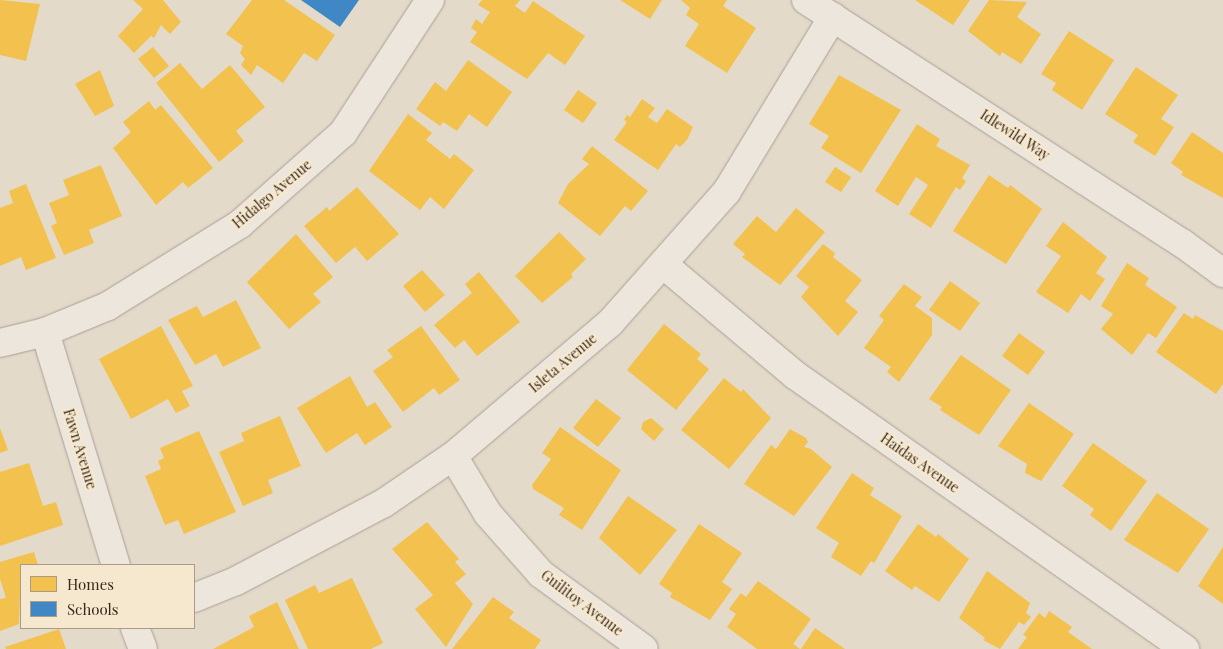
<!DOCTYPE html>
<style>
body{margin:0}
#map{position:relative;width:1223px;height:649px;overflow:hidden;background:#e4daca;font-family:"Playfair Display",serif}
div>[style]{position:absolute}
.homes>*{inset:0;background:#f2c14e}
.schools>*{inset:0;background:#3f88c5}
.roads{filter:drop-shadow(0 0 1px #a99f94) drop-shadow(0 0 1px #a99f94)}
.street>*{height:28px;margin:-14px;padding:0 14px;transform-origin:14px;border-radius:14px;background:#ece6dc}
span{translate:-50% -50%;white-space:nowrap;text-align:center;line-height:1.15;-webkit-text-stroke:5px #f6e8ce;paint-order:stroke}
.street-label{font-size:14px;color:#37271c}
.legend{position:absolute;left:20px;top:564px;width:175px;height:65px;box-sizing:border-box;background:#f6e8ce;border:1px solid #aa9b87;margin:0;padding:6px 9px;list-style:none;font-size:15px;color:#37271c}
.legend li{display:flex;align-items:center;gap:10px;height:25px}
.legend b{width:25px;border:1px solid #aa9b87}
</style>
<div id="map">
<div class="homes">
<i style="clip-path:polygon(0 0,40px 4px,26px 61px,0 55px)"></i>
<i style="clip-path:polygon(133px 0,163px 0,181px 22px,170px 34px,161px 25px,154px 38px,151px 36px,134px 53px,118px 36px,143px 9px)"></i>
<i style="clip-path:polygon(252px 0,284px 0,335px 35px,317px 61px,304px 53px,283px 83px,257px 65px,251px 75px,241px 65px,245px 59px,240px 53px,243px 46px,226px 34px)"></i>
<i style="clip-path:polygon(482px 0,520px 0,515px 6px,525px 13px,533px 1px,585px 36px,565px 65px,548px 53px,527px 79px,470px 42px,477px 32px,471px 28px,476px 19px,482px 24px,490px 12px,478px 5px)"></i>
<i style="clip-path:polygon(620px 0,662px 0,650px 19px)"></i>
<i style="clip-path:polygon(681px 0,727px 0,723px 6px,756px 28px,727px 73px,685px 46px,699px 24px,686px 15px,690px 8px)"></i>
<i style="clip-path:polygon(915px 0,970px 0,953px 25px)"></i>
<i style="clip-path:polygon(989px 0,1027px 2px,1017px 17px,1041px 34px,1021px 64px,1002px 52px,1000px 56px,968px 31px)"></i>
<i style="clip-path:polygon(1069px 31px,1114px 60px,1082px 110px,1052px 90px,1056px 83px,1041px 74px)"></i>
<i style="clip-path:polygon(153px 47px,169px 66px,154px 78px,138px 59px)"></i>
<i style="clip-path:polygon(468px 60px,512px 92px,487px 127px,469px 114px,457px 131px,443px 122px,440px 126px,416px 109px,435px 82px,446px 91px)"></i>
<i style="clip-path:polygon(180px 63px,202px 89px,230px 65px,265px 107px,236px 131px,244px 141px,219px 162px,156px 83px)"></i>
<i style="clip-path:polygon(1136px 67px,1178px 95px,1161px 119px,1174px 127px,1155px 156px,1133px 142px,1138px 135px,1105px 114px)"></i>
<i style="clip-path:polygon(100px 70px,114px 106px,95px 116px,75px 84px)"></i>
<i style="clip-path:polygon(839px 75px,901px 110px,861px 173px,821px 148px,829px 136px,809px 124px)"></i>
<i style="clip-path:polygon(578px 90px,597px 103px,583px 123px,564px 110px)"></i>
<i style="clip-path:polygon(642px 99px,655px 108px,648px 117px,657px 123px,667px 109px,693px 127px,687px 140px,680px 147px,676px 144px,658px 170px,614px 140px,627px 122px,624px 120px,627px 115px,630px 117px)"></i>
<i style="clip-path:polygon(149px 101px,155px 110px,161px 105px,213px 168px,188px 188px,183px 182px,156px 205px,113px 148px,131px 132px,123px 122px)"></i>
<i style="clip-path:polygon(408px 114px,432px 133px,426px 140px,450px 159px,454px 154px,474px 170px,444px 209px,430px 197px,420px 210px,369px 171px)"></i>
<i style="clip-path:polygon(917px 124px,940px 139px,936px 146px,970px 165px,962px 178px,966px 181px,960px 190px,956px 187px,931px 228px,909px 214px,928px 185px,916px 177px,898px 206px,875px 191px)"></i>
<i style="clip-path:polygon(1192px 132px,1223px 153px,1223px 198px,1181px 175px,1183px 172px,1171px 163px)"></i>
<i style="clip-path:polygon(592px 146px,648px 191px,631px 211px,625px 206px,600px 236px,558px 203px,568px 184px,589px 164px,582px 159px)"></i>
<i style="clip-path:polygon(101px 165px,122px 216px,89px 230px,94px 243px,64px 255px,51px 226px,57px 223px,49px 203px,69px 195px,63px 180px)"></i>
<i style="clip-path:polygon(835px 167px,851px 177px,841px 192px,825px 182px)"></i>
<i style="clip-path:polygon(989px 175px,1008px 188px,1010px 185px,1042px 209px,1006px 264px,953px 231px)"></i>
<i style="clip-path:polygon(26px 184px,56px 258px,26px 270px,21px 257px,0 266px,0 208px,13px 203px,9px 191px)"></i>
<i style="clip-path:polygon(357px 187px,399px 234px,367px 261px,355px 247px,336px 263px,304px 226px,327px 207px,329px 211px)"></i>
<i style="clip-path:polygon(796px 208px,825px 232px,780px 285px,742px 257px,745px 254px,733px 244px,757px 216px,776px 232px)"></i>
<i style="clip-path:polygon(1063px 222px,1107px 257px,1096px 273px,1105px 279px,1090px 301px,1081px 294px,1068px 313px,1036px 292px,1061px 256px,1046px 246px)"></i>
<i style="clip-path:polygon(559px 232px,586px 259px,571px 274px,573px 277px,542px 303px,515px 276px)"></i>
<i style="clip-path:polygon(296px 234px,333px 277px,313px 294px,321px 302px,289px 329px,247px 282px)"></i>
<i style="clip-path:polygon(823px 244px,835px 253px,833px 257px,862px 280px,845px 301px,858px 312px,838px 336px,801px 297px,809px 287px,796px 276px)"></i>
<i style="clip-path:polygon(1127px 263px,1149px 278px,1145px 285px,1177px 307px,1156px 338px,1148px 333px,1132px 355px,1101px 329px,1113px 314px,1101px 306px)"></i>
<i style="clip-path:polygon(422px 270px,445px 295px,425px 312px,403px 286px)"></i>
<i style="clip-path:polygon(479px 272px,520px 322px,477px 356px,464px 340px,455px 348px,434px 325px,472px 293px,465px 284px)"></i>
<i style="clip-path:polygon(950px 281px,980px 303px,960px 331px,929px 310px)"></i>
<i style="clip-path:polygon(904px 284px,922px 297px,915px 306px,932px 318px,932px 335px,899px 382px,887px 372px,891px 367px,864px 348px,884px 320px,879px 316px)"></i>
<i style="clip-path:polygon(236px 300px,261px 348px,223px 367px,216px 354px,195px 365px,168px 320px,197px 306px,203px 317px)"></i>
<i style="clip-path:polygon(1184px 313px,1193px 319px,1195px 315px,1223px 331px,1223px 384px,1216px 394px,1156px 352px)"></i>
<i style="clip-path:polygon(664px 324px,701px 354px,697px 359px,709px 369px,676px 410px,627px 370px)"></i>
<i style="clip-path:polygon(161px 326px,193px 386px,182px 391px,190px 406px,176px 413px,168px 399px,131px 419px,99px 359px)"></i>
<i style="clip-path:polygon(421px 326px,460px 380px,439px 395px,434px 388px,403px 412px,373px 371px,393px 357px,387px 350px)"></i>
<i style="clip-path:polygon(1019px 333px,1045px 352px,1028px 375px,1002px 356px)"></i>
<i style="clip-path:polygon(961px 355px,1011px 390px,979px 435px,940px 410px,942px 407px,929px 399px)"></i>
<i style="clip-path:polygon(350px 376px,367px 407px,375px 402px,392px 427px,365px 445px,357px 433px,326px 453px,297px 408px)"></i>
<i style="clip-path:polygon(724px 378px,741px 392px,743px 389px,771px 418px,729px 469px,681px 430px)"></i>
<i style="clip-path:polygon(596px 399px,621px 418px,598px 447px,573px 428px)"></i>
<i style="clip-path:polygon(1029px 403px,1074px 434px,1041px 481px,1025px 473px,1027px 464px,998px 446px)"></i>
<i style="clip-path:polygon(280px 416px,301px 466px,268px 480px,273px 493px,243px 506px,219px 452px,244px 441px,241px 433px)"></i>
<i style="clip-path:polygon(651px 418px,664px 429px,654px 441px,641px 429px,643px 422px)"></i>
<i style="clip-path:polygon(560px 427px,621px 470px,582px 530px,559px 515px,564px 508px,533px 489px,532px 485px,551px 459px,542px 453px)"></i>
<i style="clip-path:polygon(0 428px,8px 450px,0 453px)"></i>
<i style="clip-path:polygon(790px 429px,806px 438px,808px 442px,804px 447px,811px 449px,832px 467px,794px 516px,744px 484px,771px 445px,776px 449px)"></i>
<i style="clip-path:polygon(199px 431px,236px 512px,184px 534px,178px 520px,165px 525px,145px 476px,161px 469px,158px 461px,164px 458px,160px 448px)"></i>
<i style="clip-path:polygon(1093px 443px,1147px 481px,1111px 531px,1090px 515px,1094px 509px,1062px 486px)"></i>
<i style="clip-path:polygon(29px 463px,43px 506px,56px 502px,63px 525px,0 546px,0 472px)"></i>
<i style="clip-path:polygon(852px 473px,874px 488px,870px 495px,902px 516px,874px 563px,871px 561px,861px 576px,831px 557px,839px 543px,816px 528px)"></i>
<i style="clip-path:polygon(1157px 493px,1209px 529px,1178px 573px,1124px 540px)"></i>
<i style="clip-path:polygon(628px 496px,677px 530px,640px 575px,599px 538px)"></i>
<i style="clip-path:polygon(427px 522px,459px 559px,455px 562px,466px 574px,455px 583px,473px 604px,446px 647px,415px 609px,433px 595px,392px 549px)"></i>
<i style="clip-path:polygon(699px 524px,742px 553px,722px 582px,732px 589px,710px 620px,670px 597px,672px 593px,659px 584px)"></i>
<i style="clip-path:polygon(918px 524px,936px 537px,938px 534px,969px 559px,939px 602px,915px 586px,912px 590px,885px 571px)"></i>
<i style="clip-path:polygon(1223px 547px,1223px 604px,1198px 586px)"></i>
<i style="clip-path:polygon(34px 552px,38px 565px,21px 565px,19px 624px,0 631px,0 599px,6px 598px,0 579px,0 562px)"></i>
<i style="clip-path:polygon(987px 571px,1030px 603px,1026px 613px,1031px 617px,1024px 625px,1019px 622px,1000px 649px,983px 640px,985px 638px,959px 618px)"></i>
<i style="clip-path:polygon(352px 578px,383px 643px,371px 649px,308px 649px,285px 600px,315px 585px,319px 593px)"></i>
<i style="clip-path:polygon(758px 581px,811px 619px,793px 644px,800px 649px,757px 649px,727px 627px,736px 614px,729px 609px,741px 593px,746px 597px)"></i>
<i style="clip-path:polygon(493px 597px,514px 612px,509px 618px,541px 640px,535px 649px,452px 649px)"></i>
<i style="clip-path:polygon(277px 602px,299px 649px,213px 649px,254px 627px,249px 616px)"></i>
<i style="clip-path:polygon(1049px 611px,1072px 627px,1068px 632px,1092px 649px,1018px 649px,1027px 637px,1023px 635px,1039px 613px,1045px 618px)"></i>
<i style="clip-path:polygon(815px 628px,845px 649px,801px 649px)"></i>
<i style="clip-path:polygon(59px 629px,66px 649px,6px 649px,5px 647px)"></i>
</div>
<div class="schools">
<i style="clip-path:polygon(301px 0,359px 0,340px 27px)"></i>
</div>
<div class="roads">
<div class="street">
<i style="left:806px;top:0;width:448px;rotate:32.9deg"></i>
<i style="left:1182px;top:243px;width:51px;rotate:36.2deg"></i>
<i style="left:664px;top:265px;width:171px;rotate:40deg"></i>
<i style="left:795px;top:375px;width:477px;rotate:35.1deg"></i>
<i style="left:45px;top:332px;width:244px;rotate:73.1deg"></i>
<i style="left:0;top:343px;width:46px;rotate:-13.7deg"></i>
<i style="left:45px;top:332px;width:68px;rotate:-22.4deg"></i>
<i style="left:108px;top:306px;width:155px;rotate:-31.8deg"></i>
<i style="left:240px;top:224px;width:137px;rotate:-41.5deg"></i>
<i style="left:343px;top:133px;width:159px;rotate:-56.8deg"></i>
<i style="left:453px;top:456px;width:68px;rotate:58.9deg"></i>
<i style="left:488px;top:514px;width:80px;rotate:48.5deg"></i>
<i style="left:541px;top:574px;width:127px;rotate:36.1deg"></i>
<i style="left:194px;top:598px;width:45px;rotate:-22deg"></i>
<i style="left:236px;top:581px;width:167px;rotate:-27.8deg"></i>
<i style="left:384px;top:503px;width:83px;rotate:-34.3deg"></i>
<i style="left:453px;top:456px;width:206px;rotate:-40.3deg"></i>
<i style="left:610px;top:323px;width:176px;rotate:-48.4deg"></i>
<i style="left:727px;top:191px;width:204px;rotate:-58.7deg"></i>
<i style="left:135px;top:628px;width:22px;rotate:69deg"></i>
</div>
</div>
<div class="street-label">
<span style="left:1015px;top:135px;rotate:33deg">Idlewild Way</span>
<span style="left:272px;top:194px;rotate:-40deg">Hidalgo Avenue</span>
<span style="left:563px;top:363px;rotate:-40deg">Isleta Avenue</span>
<span style="left:80px;top:449px;rotate:73deg">Fawn Avenue</span>
<span style="left:920px;top:463px;rotate:35deg">Haidas Avenue</span>
<span style="left:582px;top:603px;rotate:37deg">Guilitoy Avenue</span>
</div>
<ul class="legend">
<li><b style="height:14px;background:#f2c14e"></b>Homes</li>
<li><b style="height:14px;background:#3f88c5"></b>Schools</li>
</ul>
</div>
